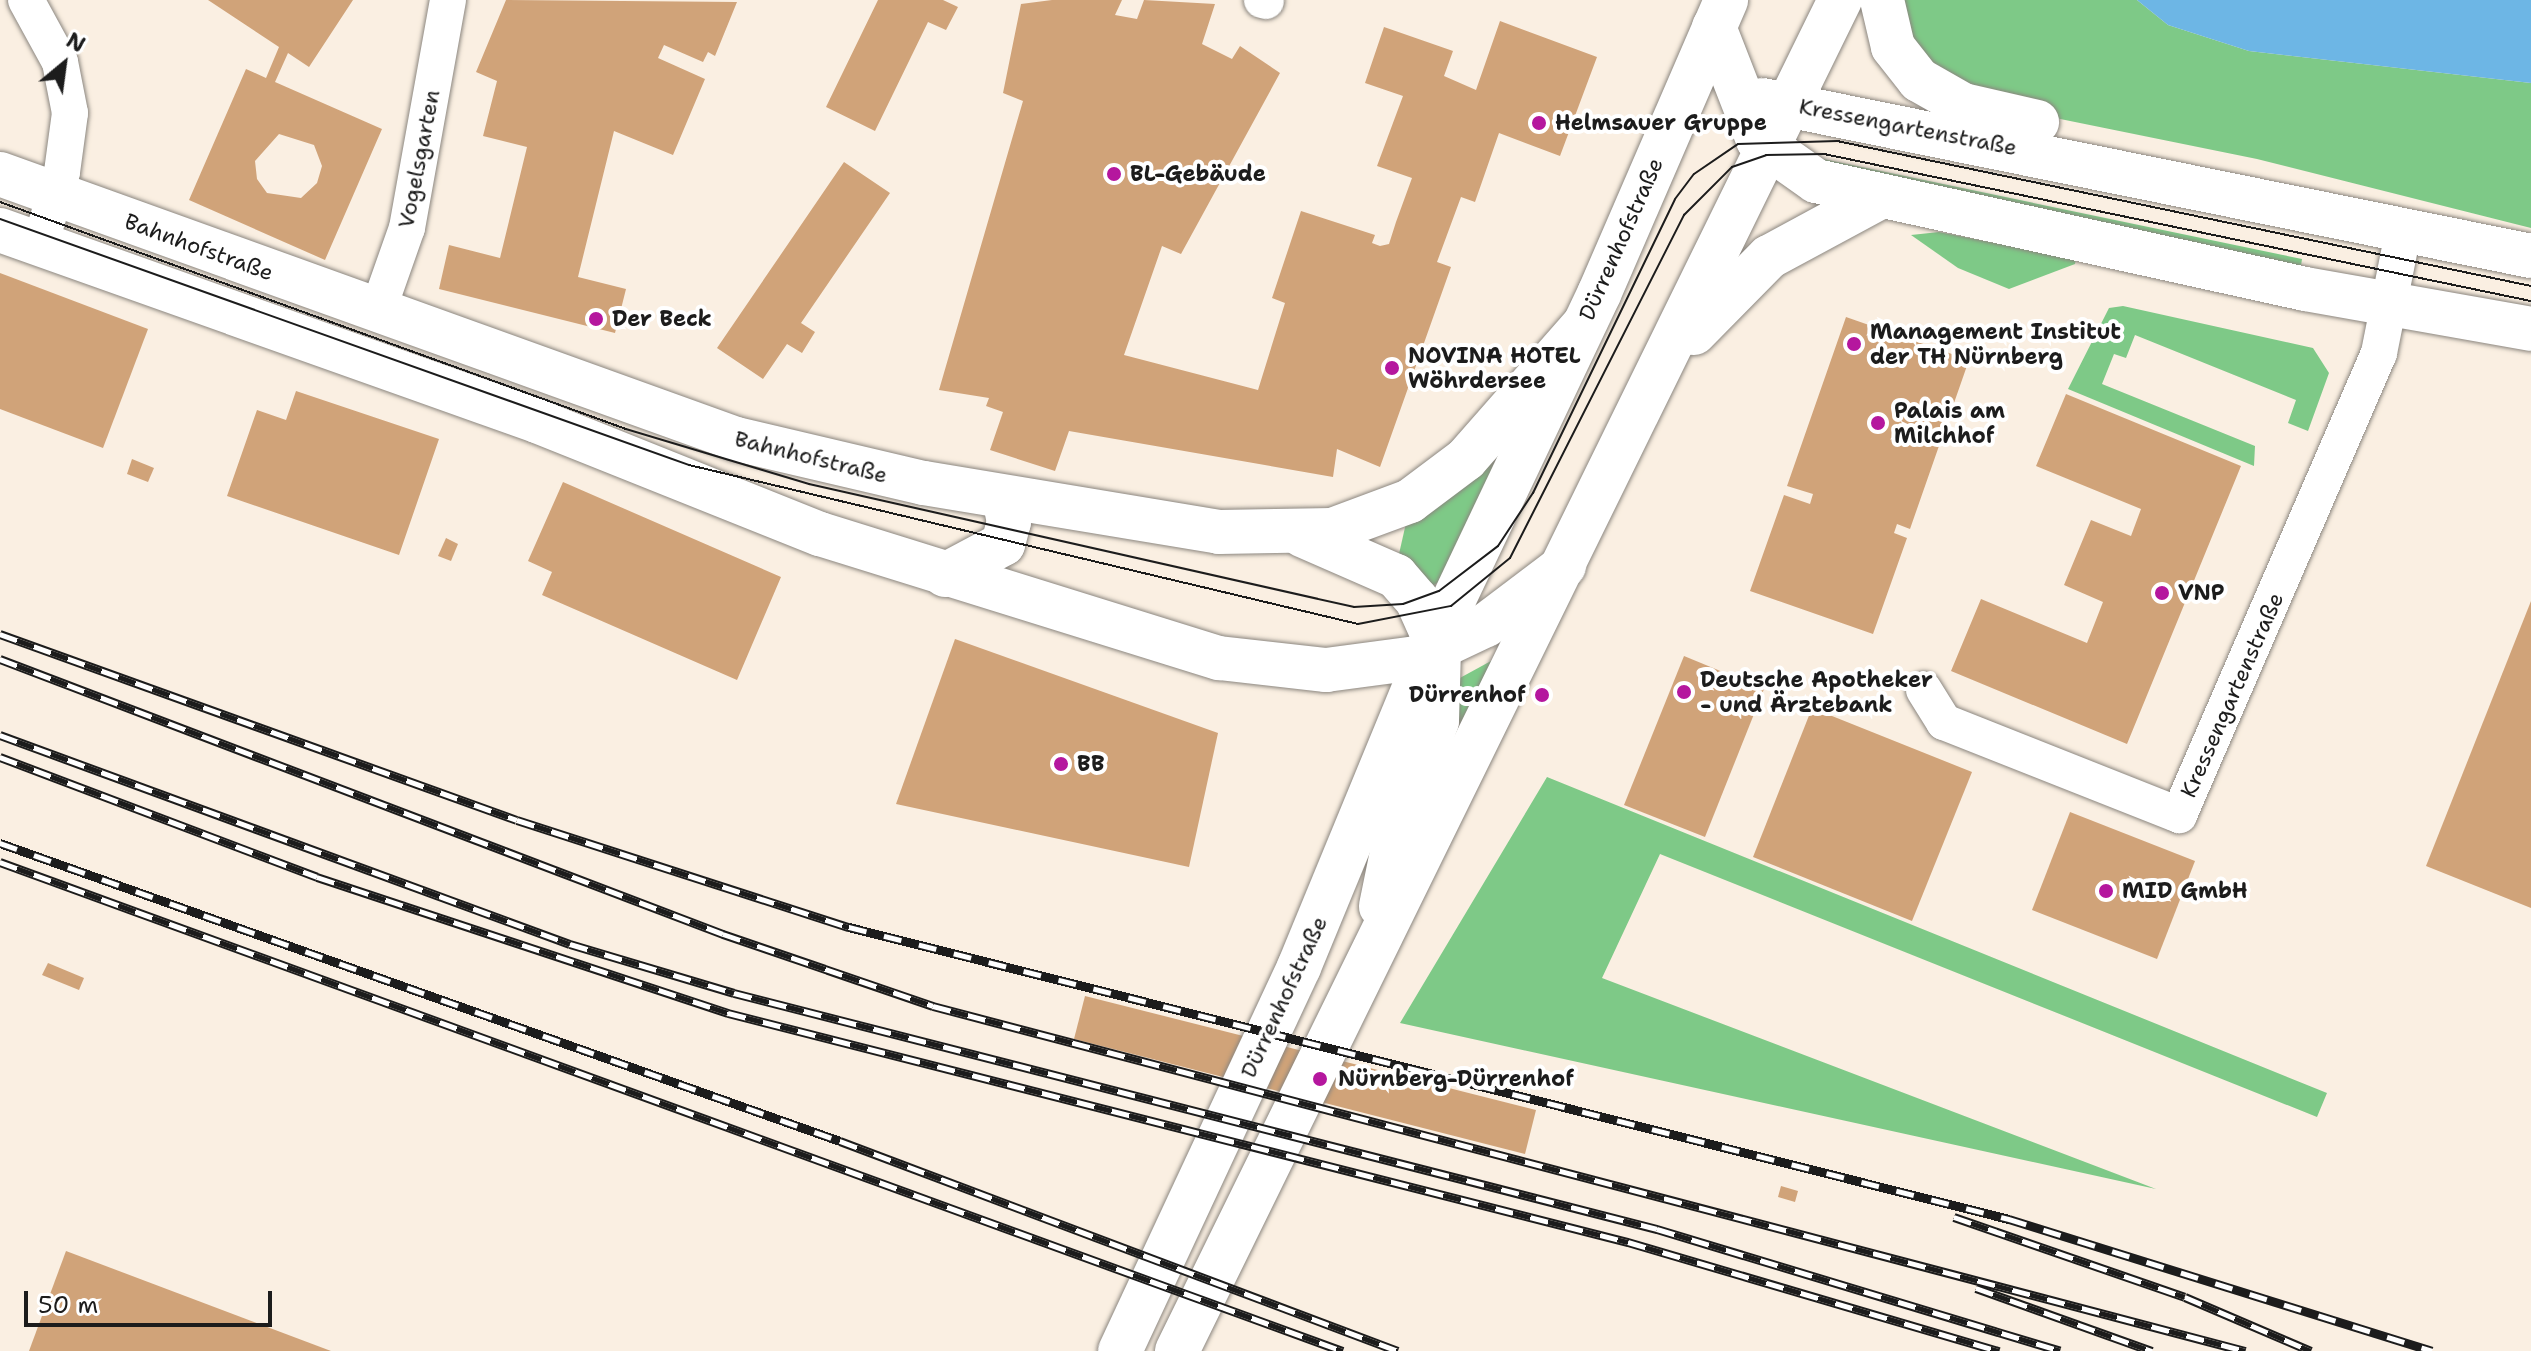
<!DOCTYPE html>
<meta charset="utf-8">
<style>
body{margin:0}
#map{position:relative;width:2531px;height:1351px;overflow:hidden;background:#faefe2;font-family:"Shantell Sans",sans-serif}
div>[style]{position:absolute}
.green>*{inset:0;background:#7ec987}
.water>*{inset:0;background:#6db6e5}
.building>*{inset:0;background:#d0a379}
.roads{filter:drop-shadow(0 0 2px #8b867f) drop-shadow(0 0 2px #8b867f)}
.street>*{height:36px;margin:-18px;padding:0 18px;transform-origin:18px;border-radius:18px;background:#fff}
.secondary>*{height:44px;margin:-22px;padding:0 22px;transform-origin:22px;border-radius:22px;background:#fff}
.tram>*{height:2px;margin:-1px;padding:0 1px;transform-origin:1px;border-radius:1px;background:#1c1c1c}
.rail>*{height:9px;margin-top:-4.5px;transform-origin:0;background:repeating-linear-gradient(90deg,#fff 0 18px,#1c1c1c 0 36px);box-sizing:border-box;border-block:2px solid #1c1c1c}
.dots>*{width:22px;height:22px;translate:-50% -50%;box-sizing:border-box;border:4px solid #fff;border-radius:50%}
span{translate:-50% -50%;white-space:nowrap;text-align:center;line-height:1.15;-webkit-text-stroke:8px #fff;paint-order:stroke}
.poi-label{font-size:22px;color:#1c1c1c;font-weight:700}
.left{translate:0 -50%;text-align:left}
.right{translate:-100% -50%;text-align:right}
.street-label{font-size:22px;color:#1c1c1c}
.north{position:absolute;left:24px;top:24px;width:80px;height:80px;-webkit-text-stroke:6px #fff;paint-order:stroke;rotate:29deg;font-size:22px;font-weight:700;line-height:32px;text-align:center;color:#1c1c1c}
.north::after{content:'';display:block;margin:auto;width:28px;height:36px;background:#1c1c1c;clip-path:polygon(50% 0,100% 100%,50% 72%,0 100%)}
.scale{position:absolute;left:24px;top:1291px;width:248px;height:36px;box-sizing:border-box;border:4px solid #1c1c1c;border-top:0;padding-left:10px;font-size:24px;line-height:28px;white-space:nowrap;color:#1c1c1c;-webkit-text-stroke:6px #fff;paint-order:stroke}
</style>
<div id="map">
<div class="green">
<i style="clip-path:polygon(1899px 0,2137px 0,2168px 25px,2249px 51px,2531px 83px,2531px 228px,2257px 159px,1987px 104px,1917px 54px)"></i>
<i style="clip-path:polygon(1823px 159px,2302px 259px,2300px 272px,1821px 168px)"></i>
<i style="clip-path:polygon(1939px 232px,2076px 259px,2075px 264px,2009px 289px,1958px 268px,1911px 235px)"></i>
<i style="clip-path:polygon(2123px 306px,2313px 348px,2329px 373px,2308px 431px,2288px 423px,2296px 400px,2135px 335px,2126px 358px,2114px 354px,2102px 384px,2255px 446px,2254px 466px,2068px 389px,2109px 308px)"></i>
<i style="clip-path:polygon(1501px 451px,1439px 582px,1432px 586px,1399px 554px,1406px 523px)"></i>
<i style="clip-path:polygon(1491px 661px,1494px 664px,1456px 733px,1458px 679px)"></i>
<i style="clip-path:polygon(1547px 777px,2327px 1093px,2317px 1117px,1660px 854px,1602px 978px,2156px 1189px,1400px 1023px)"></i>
</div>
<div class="water">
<i style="clip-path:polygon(2137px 0,2531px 0,2531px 83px,2249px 51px,2168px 25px)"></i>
</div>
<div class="building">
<i style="clip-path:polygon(evenodd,208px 0,353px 0,309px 67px,288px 53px,275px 82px,382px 129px,325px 260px,189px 200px,246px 69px,266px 78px,279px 47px,208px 0,279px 134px,314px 145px,322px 166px,317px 183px,301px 198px,267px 193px,257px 179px,255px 161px,279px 134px)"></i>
<i style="clip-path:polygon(506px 0,737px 2px,715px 56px,708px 52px,703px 62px,664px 45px,658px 58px,705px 79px,673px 155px,614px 131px,578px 277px,626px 289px,615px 333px,439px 289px,449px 245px,500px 258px,527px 147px,483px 136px,497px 81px,476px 72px)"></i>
<i style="clip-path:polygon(878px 0,943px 0,958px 7px,946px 30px,928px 22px,875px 131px,826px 107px)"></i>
<i style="clip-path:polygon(1052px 0,1122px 0,1115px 15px,1137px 19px,1144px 0,1215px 4px,1202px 44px,1232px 59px,1240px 46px,1280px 73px,1181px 254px,1162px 246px,1124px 355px,1258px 390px,1285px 303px,1272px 298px,1301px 211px,1375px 235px,1372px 243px,1380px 246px,1389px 244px,1396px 222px,1412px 178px,1377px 166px,1403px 96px,1365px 83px,1384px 27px,1453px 51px,1444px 76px,1476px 90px,1500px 21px,1597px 57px,1560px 156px,1499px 133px,1475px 202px,1461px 197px,1437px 262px,1451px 267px,1380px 467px,1337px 449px,1333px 477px,1069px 431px,1055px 471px,990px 450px,1003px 412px,986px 406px,989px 398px,939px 390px,1023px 101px,1003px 93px,1021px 4px)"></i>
<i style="clip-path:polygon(844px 162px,890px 193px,801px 323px,815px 332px,802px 353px,787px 344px,763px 379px,717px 348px)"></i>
<i style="clip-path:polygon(0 273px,148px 329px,103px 448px,0 409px)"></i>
<i style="clip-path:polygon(1846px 317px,1969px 360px,1910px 529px,1897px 524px,1894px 533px,1907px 538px,1873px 634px,1750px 591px,1784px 495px,1810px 504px,1813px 494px,1787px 486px)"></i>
<i style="clip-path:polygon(296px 391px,439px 439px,399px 555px,227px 496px,257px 410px,286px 420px)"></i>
<i style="clip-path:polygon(2066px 394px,2241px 466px,2127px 744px,1951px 671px,1981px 599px,2087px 643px,2103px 602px,2064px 585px,2091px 520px,2131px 536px,2141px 509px,2036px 466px)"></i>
<i style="clip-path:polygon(132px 459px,154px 468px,148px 482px,127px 474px)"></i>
<i style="clip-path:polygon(563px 482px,781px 577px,737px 680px,542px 595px,552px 572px,528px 561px)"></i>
<i style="clip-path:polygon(446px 538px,458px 544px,451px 561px,438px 556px)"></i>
<i style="clip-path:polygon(2531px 601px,2531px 908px,2426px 866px)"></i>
<i style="clip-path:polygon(955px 639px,1218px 733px,1189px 867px,896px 804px)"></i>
<i style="clip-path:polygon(1684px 656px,1764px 689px,1705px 837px,1624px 805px)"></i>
<i style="clip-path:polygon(1812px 708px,1972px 772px,1912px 921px,1753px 857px)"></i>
<i style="clip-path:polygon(2070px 812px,2195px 861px,2157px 959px,2032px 910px)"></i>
<i style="clip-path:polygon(48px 963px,84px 978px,79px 990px,42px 975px)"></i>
<i style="clip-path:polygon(1085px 996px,1536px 1110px,1525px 1154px,1074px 1039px)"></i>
<i style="clip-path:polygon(1781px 1186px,1798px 1191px,1795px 1202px,1778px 1197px)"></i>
<i style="clip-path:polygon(66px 1251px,331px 1351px,29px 1351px)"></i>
</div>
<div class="roads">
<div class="street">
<i style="left:26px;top:0;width:71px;rotate:61.3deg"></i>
<i style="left:60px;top:62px;width:52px;rotate:78.9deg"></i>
<i style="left:70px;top:113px;width:60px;rotate:97.7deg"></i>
<i style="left:62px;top:172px;width:75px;rotate:107deg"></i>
<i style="left:1262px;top:0;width:4px;rotate:14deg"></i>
<i style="left:377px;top:313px;width:90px;rotate:-70.6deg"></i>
<i style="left:407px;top:228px;width:232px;rotate:-79.8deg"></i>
<i style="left:1924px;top:690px;width:38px;rotate:58deg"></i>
<i style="left:1944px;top:722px;width:253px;rotate:21.6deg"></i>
<i style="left:2179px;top:815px;width:503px;rotate:-66.59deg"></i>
<i style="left:2379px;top:353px;width:127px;rotate:-78.7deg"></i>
</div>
<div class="secondary">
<i style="left:1882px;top:0;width:48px;rotate:76.8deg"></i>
<i style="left:1893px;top:47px;width:42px;rotate:51.8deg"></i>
<i style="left:1919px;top:80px;width:51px;rotate:29.6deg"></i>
<i style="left:1963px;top:105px;width:76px;rotate:12.9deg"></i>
<i style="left:1714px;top:27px;width:121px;rotate:68.7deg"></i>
<i style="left:1758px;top:140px;width:71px;rotate:35.3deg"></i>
<i style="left:1816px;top:181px;width:501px;rotate:12.45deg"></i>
<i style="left:2305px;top:289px;width:230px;rotate:10deg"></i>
<i style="left:1762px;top:100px;width:785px;rotate:11.47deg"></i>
<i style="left:0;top:174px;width:782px;rotate:19.8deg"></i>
<i style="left:736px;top:439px;width:193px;rotate:13.2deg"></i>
<i style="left:924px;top:483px;width:299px;rotate:9.4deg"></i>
<i style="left:1219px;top:532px;width:113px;rotate:-1deg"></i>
<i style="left:1332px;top:530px;width:83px;rotate:-20.4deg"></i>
<i style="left:1410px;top:501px;width:70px;rotate:-36.9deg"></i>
<i style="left:1466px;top:459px;width:177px;rotate:-48.7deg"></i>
<i style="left:0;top:230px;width:570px;rotate:19.58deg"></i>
<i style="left:537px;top:421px;width:305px;rotate:21.8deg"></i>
<i style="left:820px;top:534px;width:418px;rotate:17.3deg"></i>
<i style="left:1219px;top:658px;width:108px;rotate:6.4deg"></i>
<i style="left:1326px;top:670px;width:91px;rotate:-7.6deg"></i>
<i style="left:1416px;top:658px;width:77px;rotate:-25.2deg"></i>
<i style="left:1486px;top:625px;width:98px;rotate:-37.1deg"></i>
<i style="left:1694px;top:333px;width:107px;rotate:-45.4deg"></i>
<i style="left:1769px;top:257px;width:126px;rotate:-28.4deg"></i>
<i style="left:1302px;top:535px;width:103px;rotate:23.6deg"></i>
<i style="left:1396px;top:576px;width:32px;rotate:49deg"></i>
<i style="left:1417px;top:600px;width:54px;rotate:65.8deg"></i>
<i style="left:1439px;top:649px;width:72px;rotate:91.6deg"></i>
<i style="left:1437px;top:721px;width:119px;rotate:110.1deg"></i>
<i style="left:1396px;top:833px;width:75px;rotate:101.6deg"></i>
<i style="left:945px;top:575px;width:66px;rotate:-28.1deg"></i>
<i style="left:1003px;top:544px;width:23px;rotate:-75deg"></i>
<i style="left:1009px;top:522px;width:25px;rotate:-102deg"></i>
<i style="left:1120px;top:1351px;width:424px;rotate:-65deg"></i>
<i style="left:1299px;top:967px;width:339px;rotate:-67.6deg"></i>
<i style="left:1428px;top:654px;width:399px;rotate:-64.6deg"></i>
<i style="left:1599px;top:294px;width:320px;rotate:-66.6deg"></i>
<i style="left:1177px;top:1351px;width:1505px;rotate:-63.86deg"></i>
</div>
</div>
<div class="tram">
<i style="left:0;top:202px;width:666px;rotate:19.93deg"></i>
<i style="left:626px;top:429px;width:191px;rotate:16.7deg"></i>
<i style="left:809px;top:484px;width:559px;rotate:12.72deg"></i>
<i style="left:1354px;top:607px;width:49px;rotate:-3.5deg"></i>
<i style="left:1403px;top:604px;width:38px;rotate:-20deg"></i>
<i style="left:1439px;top:591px;width:74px;rotate:-37.3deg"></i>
<i style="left:1498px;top:546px;width:64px;rotate:-56.6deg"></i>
<i style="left:1533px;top:493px;width:326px;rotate:-64.2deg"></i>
<i style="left:1675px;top:199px;width:31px;rotate:-53deg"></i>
<i style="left:1694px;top:174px;width:53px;rotate:-34.3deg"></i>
<i style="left:1738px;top:144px;width:99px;rotate:-1.7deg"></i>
<i style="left:1837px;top:141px;width:709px;rotate:11.8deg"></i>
<i style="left:0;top:219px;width:732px;rotate:19.65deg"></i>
<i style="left:689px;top:465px;width:688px;rotate:13.37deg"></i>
<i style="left:1358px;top:624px;width:95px;rotate:-11deg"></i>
<i style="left:1451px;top:606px;width:76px;rotate:-39.1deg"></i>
<i style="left:1510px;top:558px;width:385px;rotate:-63.1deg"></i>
<i style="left:1684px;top:215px;width:68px;rotate:-45deg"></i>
<i style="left:1732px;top:167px;width:36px;rotate:-19deg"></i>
<i style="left:1766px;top:155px;width:58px;rotate:-1deg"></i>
<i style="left:1824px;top:154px;width:722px;rotate:11.75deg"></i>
</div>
<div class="rail">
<i style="left:0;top:634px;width:549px;rotate:19.79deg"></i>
<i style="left:517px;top:820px;width:349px;rotate:17.9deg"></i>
<i style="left:849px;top:927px;width:1196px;rotate:14.13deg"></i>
<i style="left:2009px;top:1219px;width:443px;rotate:17.3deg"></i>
<i style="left:0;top:659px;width:774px;rotate:20.82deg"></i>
<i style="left:723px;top:934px;width:222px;rotate:18.9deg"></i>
<i style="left:933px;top:1006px;width:1357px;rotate:14.73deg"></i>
<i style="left:0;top:735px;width:607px;rotate:20.14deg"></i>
<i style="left:570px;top:944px;width:171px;rotate:16.6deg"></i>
<i style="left:734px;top:993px;width:953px;rotate:14.34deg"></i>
<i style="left:1657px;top:1229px;width:421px;rotate:16.8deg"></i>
<i style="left:0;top:757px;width:339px;rotate:20.7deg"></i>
<i style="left:317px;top:877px;width:433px;rotate:18.3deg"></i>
<i style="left:728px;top:1013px;width:929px;rotate:14.28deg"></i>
<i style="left:1628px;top:1242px;width:387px;rotate:16.4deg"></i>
<i style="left:0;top:843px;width:891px;rotate:19.53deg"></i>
<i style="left:840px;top:1141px;width:596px;rotate:20.62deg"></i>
<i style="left:0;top:862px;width:1429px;rotate:20.01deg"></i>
<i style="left:1954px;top:1217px;width:244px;rotate:19.1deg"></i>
<i style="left:2185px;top:1297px;width:137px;rotate:23.2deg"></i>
<i style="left:1976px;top:1288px;width:187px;rotate:19.7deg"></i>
</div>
<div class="dots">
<i style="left:1539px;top:123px;background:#b5179e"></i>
<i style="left:1114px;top:174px;background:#b5179e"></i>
<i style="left:596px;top:319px;background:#b5179e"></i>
<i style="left:1854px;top:344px;background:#b5179e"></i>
<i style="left:1392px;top:368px;background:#b5179e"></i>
<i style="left:1878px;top:423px;background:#b5179e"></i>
<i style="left:2162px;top:593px;background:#b5179e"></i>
<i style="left:1684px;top:692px;background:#b5179e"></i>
<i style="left:1542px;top:695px;background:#b5179e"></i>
<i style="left:1061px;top:764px;background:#b5179e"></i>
<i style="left:2106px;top:891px;background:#b5179e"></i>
<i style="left:1320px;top:1079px;background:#b5179e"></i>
</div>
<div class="poi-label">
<span class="left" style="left:1555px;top:123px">Helmsauer Gruppe</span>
<span class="left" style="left:1130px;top:174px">BL-Gebäude</span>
<span class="left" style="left:612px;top:319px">Der Beck</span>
<span class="left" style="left:1870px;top:344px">Management Institut<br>der TH Nürnberg</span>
<span class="left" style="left:1408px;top:368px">NOVINA HOTEL<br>Wöhrdersee</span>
<span class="left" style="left:1894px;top:423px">Palais am<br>Milchhof</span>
<span class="left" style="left:2178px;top:593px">VNP</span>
<span class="left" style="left:1700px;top:692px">Deutsche Apotheker<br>- und Ärztebank</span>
<span class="right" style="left:1526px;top:695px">Dürrenhof</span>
<span class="left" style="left:1077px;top:764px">BB</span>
<span class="left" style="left:2122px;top:891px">MID GmbH</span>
<span class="left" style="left:1338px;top:1079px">Nürnberg-Dürrenhof</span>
</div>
<div class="street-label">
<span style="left:1908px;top:127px;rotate:11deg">Kressengartenstraße</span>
<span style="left:419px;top:159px;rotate:-79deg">Vogelsgarten</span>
<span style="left:1621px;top:239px;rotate:-66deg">Dürrenhofstraße</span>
<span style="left:199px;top:247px;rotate:20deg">Bahnhofstraße</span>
<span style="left:811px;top:457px;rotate:14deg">Bahnhofstraße</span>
<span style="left:2232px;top:695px;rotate:-66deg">Kressengartenstraße</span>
<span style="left:1284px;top:997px;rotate:-65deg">Dürrenhofstraße</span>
</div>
<div class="north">N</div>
<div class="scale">50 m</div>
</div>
